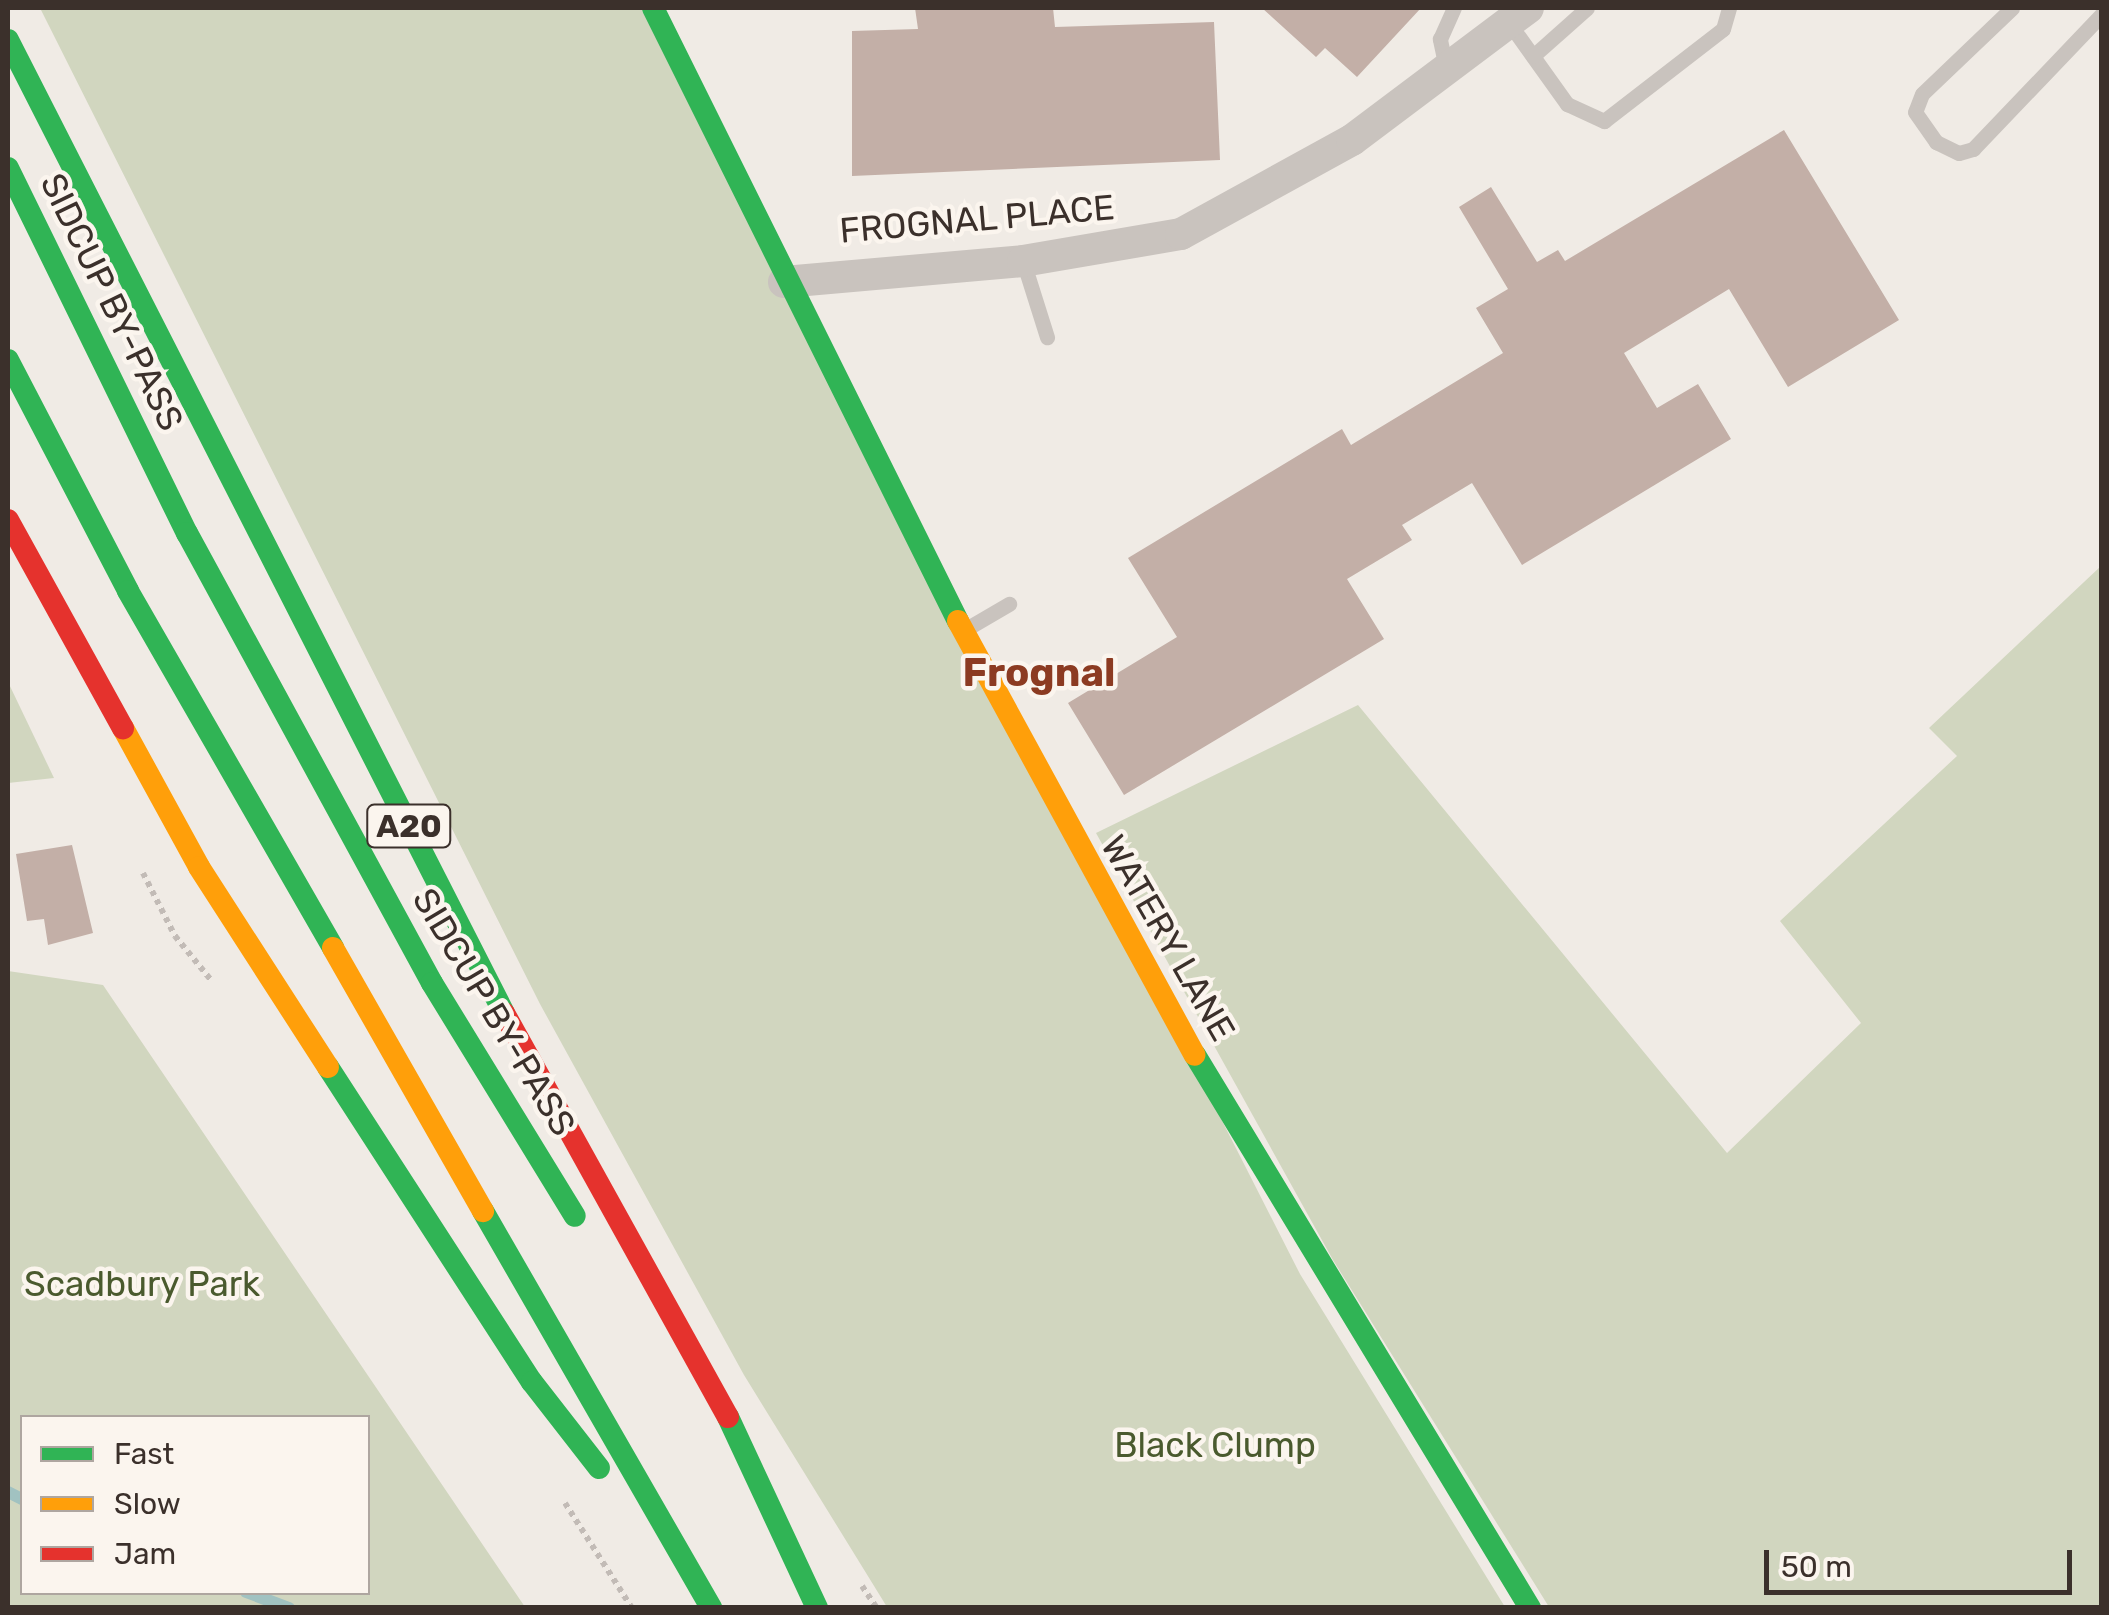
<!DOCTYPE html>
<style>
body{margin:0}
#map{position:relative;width:2109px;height:1615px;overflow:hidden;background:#f0ebe5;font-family:Rubik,sans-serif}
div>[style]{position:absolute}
.green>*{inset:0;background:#d1d6bf}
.stream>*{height:12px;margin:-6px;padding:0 6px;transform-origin:6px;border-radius:6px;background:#a1c2c1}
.building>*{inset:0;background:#c3afa7}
.path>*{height:6px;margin-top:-3px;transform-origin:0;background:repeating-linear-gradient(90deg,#c2bbb6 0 5px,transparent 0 10px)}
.lane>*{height:15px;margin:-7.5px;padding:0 7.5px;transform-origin:7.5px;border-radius:7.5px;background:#c9c3be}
.street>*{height:32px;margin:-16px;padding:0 16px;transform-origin:16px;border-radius:16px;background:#c9c3be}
.fast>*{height:22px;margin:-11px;padding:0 11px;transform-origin:11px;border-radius:11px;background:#30b455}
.slow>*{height:22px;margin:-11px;padding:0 11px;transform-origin:11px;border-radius:11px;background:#ff9f0a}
.jam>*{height:22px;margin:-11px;padding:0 11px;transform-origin:11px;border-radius:11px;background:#e5322d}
span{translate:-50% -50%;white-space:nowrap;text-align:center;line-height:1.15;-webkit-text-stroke:9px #fbf5ee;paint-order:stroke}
.shield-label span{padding:2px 8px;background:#fbf5ee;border:2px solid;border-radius:8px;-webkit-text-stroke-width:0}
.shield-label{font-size:32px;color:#3b302b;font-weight:700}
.street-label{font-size:35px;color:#3b302b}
.park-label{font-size:35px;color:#4a5a2e}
.quarter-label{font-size:40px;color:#8c3b22;font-weight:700}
.frame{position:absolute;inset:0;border:10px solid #3b302b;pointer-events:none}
.legend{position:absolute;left:20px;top:1415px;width:350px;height:180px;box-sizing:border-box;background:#fbf5ee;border:2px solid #aea6a0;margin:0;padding:12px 18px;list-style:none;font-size:30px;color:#3b302b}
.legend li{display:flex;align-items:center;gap:20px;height:50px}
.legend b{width:50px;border:2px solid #aea6a0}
.scale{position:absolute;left:1764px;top:1550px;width:308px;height:45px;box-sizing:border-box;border:5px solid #3b302b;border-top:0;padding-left:12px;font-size:30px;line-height:35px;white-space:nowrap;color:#3b302b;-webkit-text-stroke:8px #fbf5ee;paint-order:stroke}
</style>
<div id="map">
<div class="green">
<i style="clip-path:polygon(40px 8px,656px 8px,1300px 1274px,1505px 1607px,887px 1607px,744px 1375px,540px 1004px)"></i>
<i style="clip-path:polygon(2101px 566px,2101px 1607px,1549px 1607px,1333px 1260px,1096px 833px,1358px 705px,1727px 1153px,1861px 1023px,1780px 921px,1957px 756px,1929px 728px)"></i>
<i style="clip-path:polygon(8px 682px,54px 778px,8px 783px)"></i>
<i style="clip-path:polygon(evenodd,8px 971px,103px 985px,525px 1607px,8px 1607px,8px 971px,22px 1418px,368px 1418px,368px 1592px,22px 1592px,22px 1418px)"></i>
</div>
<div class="stream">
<i style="left:8px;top:1492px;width:16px;rotate:27deg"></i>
<i style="left:246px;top:1592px;width:46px;rotate:20.4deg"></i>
</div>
<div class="building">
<i style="clip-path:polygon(915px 8px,1053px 8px,1055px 27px,1214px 22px,1220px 160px,852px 176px,852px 31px,918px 29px)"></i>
<i style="clip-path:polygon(1262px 8px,1421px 8px,1357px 77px,1325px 48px,1316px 57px)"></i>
<i style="clip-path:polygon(1784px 130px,1899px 320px,1788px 387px,1729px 289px,1624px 353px,1657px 408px,1698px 384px,1731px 439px,1522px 565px,1472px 483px,1402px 525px,1412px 540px,1347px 579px,1384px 639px,1124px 795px,1068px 703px,1177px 637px,1128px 558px,1342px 429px,1351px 445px,1503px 353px,1476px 308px,1508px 289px,1459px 207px,1491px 187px,1537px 262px,1558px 250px,1565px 261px)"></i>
<i style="clip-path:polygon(72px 845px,93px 933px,48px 945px,44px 919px,27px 921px,16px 854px)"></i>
</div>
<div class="path">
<i style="left:143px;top:873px;width:71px;rotate:63.1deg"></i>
<i style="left:175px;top:936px;width:57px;rotate:50.7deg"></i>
<i style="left:565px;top:1503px;width:125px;rotate:57.5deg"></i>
<i style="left:862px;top:1586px;width:27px;rotate:56deg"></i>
</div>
<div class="lane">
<i style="left:2012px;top:8px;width:124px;rotate:136.3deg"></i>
<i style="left:1922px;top:94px;width:19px;rotate:111deg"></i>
<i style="left:1915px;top:112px;width:37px;rotate:55deg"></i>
<i style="left:1936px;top:142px;width:25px;rotate:26deg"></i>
<i style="left:1959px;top:153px;width:15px;rotate:-16deg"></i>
<i style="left:1973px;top:149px;width:187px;rotate:-46.3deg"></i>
<i style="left:1509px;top:23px;width:100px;rotate:54.4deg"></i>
<i style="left:1567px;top:104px;width:41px;rotate:24.7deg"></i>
<i style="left:1604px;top:121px;width:150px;rotate:-37.7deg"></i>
<i style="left:1723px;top:29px;width:22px;rotate:-74deg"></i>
<i style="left:1533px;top:56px;width:72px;rotate:-41.6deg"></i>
<i style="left:1446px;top:68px;width:30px;rotate:-102deg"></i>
<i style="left:1440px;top:39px;width:34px;rotate:-66deg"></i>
<i style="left:1023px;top:261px;width:80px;rotate:72.5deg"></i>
<i style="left:966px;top:629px;width:50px;rotate:-30.2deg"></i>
</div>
<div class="street">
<i style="left:784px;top:282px;width:240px;rotate:-5deg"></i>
<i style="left:1023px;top:261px;width:160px;rotate:-9.7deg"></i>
<i style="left:1181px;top:234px;width:195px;rotate:-28.8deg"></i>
<i style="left:1352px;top:140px;width:220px;rotate:-36.9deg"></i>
</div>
<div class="fast">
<i style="left:653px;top:8px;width:685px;rotate:63.55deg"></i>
<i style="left:8px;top:40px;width:1092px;rotate:62.99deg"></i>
<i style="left:8px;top:168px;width:407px;rotate:63.9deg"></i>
<i style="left:187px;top:533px;width:512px;rotate:61.43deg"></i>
<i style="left:432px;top:983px;width:273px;rotate:58.5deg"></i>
<i style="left:8px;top:360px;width:260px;rotate:62.5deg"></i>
<i style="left:128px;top:591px;width:412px;rotate:60.1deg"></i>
<i style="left:1195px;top:1055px;width:647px;rotate:58.79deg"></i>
<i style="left:328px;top:1067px;width:375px;rotate:57.1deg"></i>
<i style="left:532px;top:1382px;width:109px;rotate:52.1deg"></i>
<i style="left:483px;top:1211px;width:458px;rotate:60.1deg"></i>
<i style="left:728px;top:1417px;width:211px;rotate:65deg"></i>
</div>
<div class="slow">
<i style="left:958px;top:621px;width:494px;rotate:61.4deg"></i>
<i style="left:123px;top:728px;width:158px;rotate:61.3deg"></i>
<i style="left:199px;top:867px;width:238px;rotate:57.2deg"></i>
<i style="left:333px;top:948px;width:303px;rotate:60.3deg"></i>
</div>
<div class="jam">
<i style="left:8px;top:520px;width:238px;rotate:61.1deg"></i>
<i style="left:504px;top:1013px;width:462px;rotate:61deg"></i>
</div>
<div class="shield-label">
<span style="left:409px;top:826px">A20</span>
</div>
<div class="street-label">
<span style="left:977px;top:219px;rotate:-5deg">FROGNAL PLACE</span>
<span style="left:112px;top:302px;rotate:64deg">SIDCUP BY-PASS</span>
<span style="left:1168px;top:938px;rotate:60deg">WATERY LANE</span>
<span style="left:494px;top:1012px;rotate:59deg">SIDCUP BY-PASS</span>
</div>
<div class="park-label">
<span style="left:142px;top:1284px">Scadbury Park</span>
<span style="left:1215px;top:1445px">Black Clump</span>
</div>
<div class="quarter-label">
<span style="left:1039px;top:673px">Frognal</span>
</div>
<div class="frame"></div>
<ul class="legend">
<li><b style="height:12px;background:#30b455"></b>Fast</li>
<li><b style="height:12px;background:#ff9f0a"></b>Slow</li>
<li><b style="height:12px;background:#e5322d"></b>Jam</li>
</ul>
<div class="scale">50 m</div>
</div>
